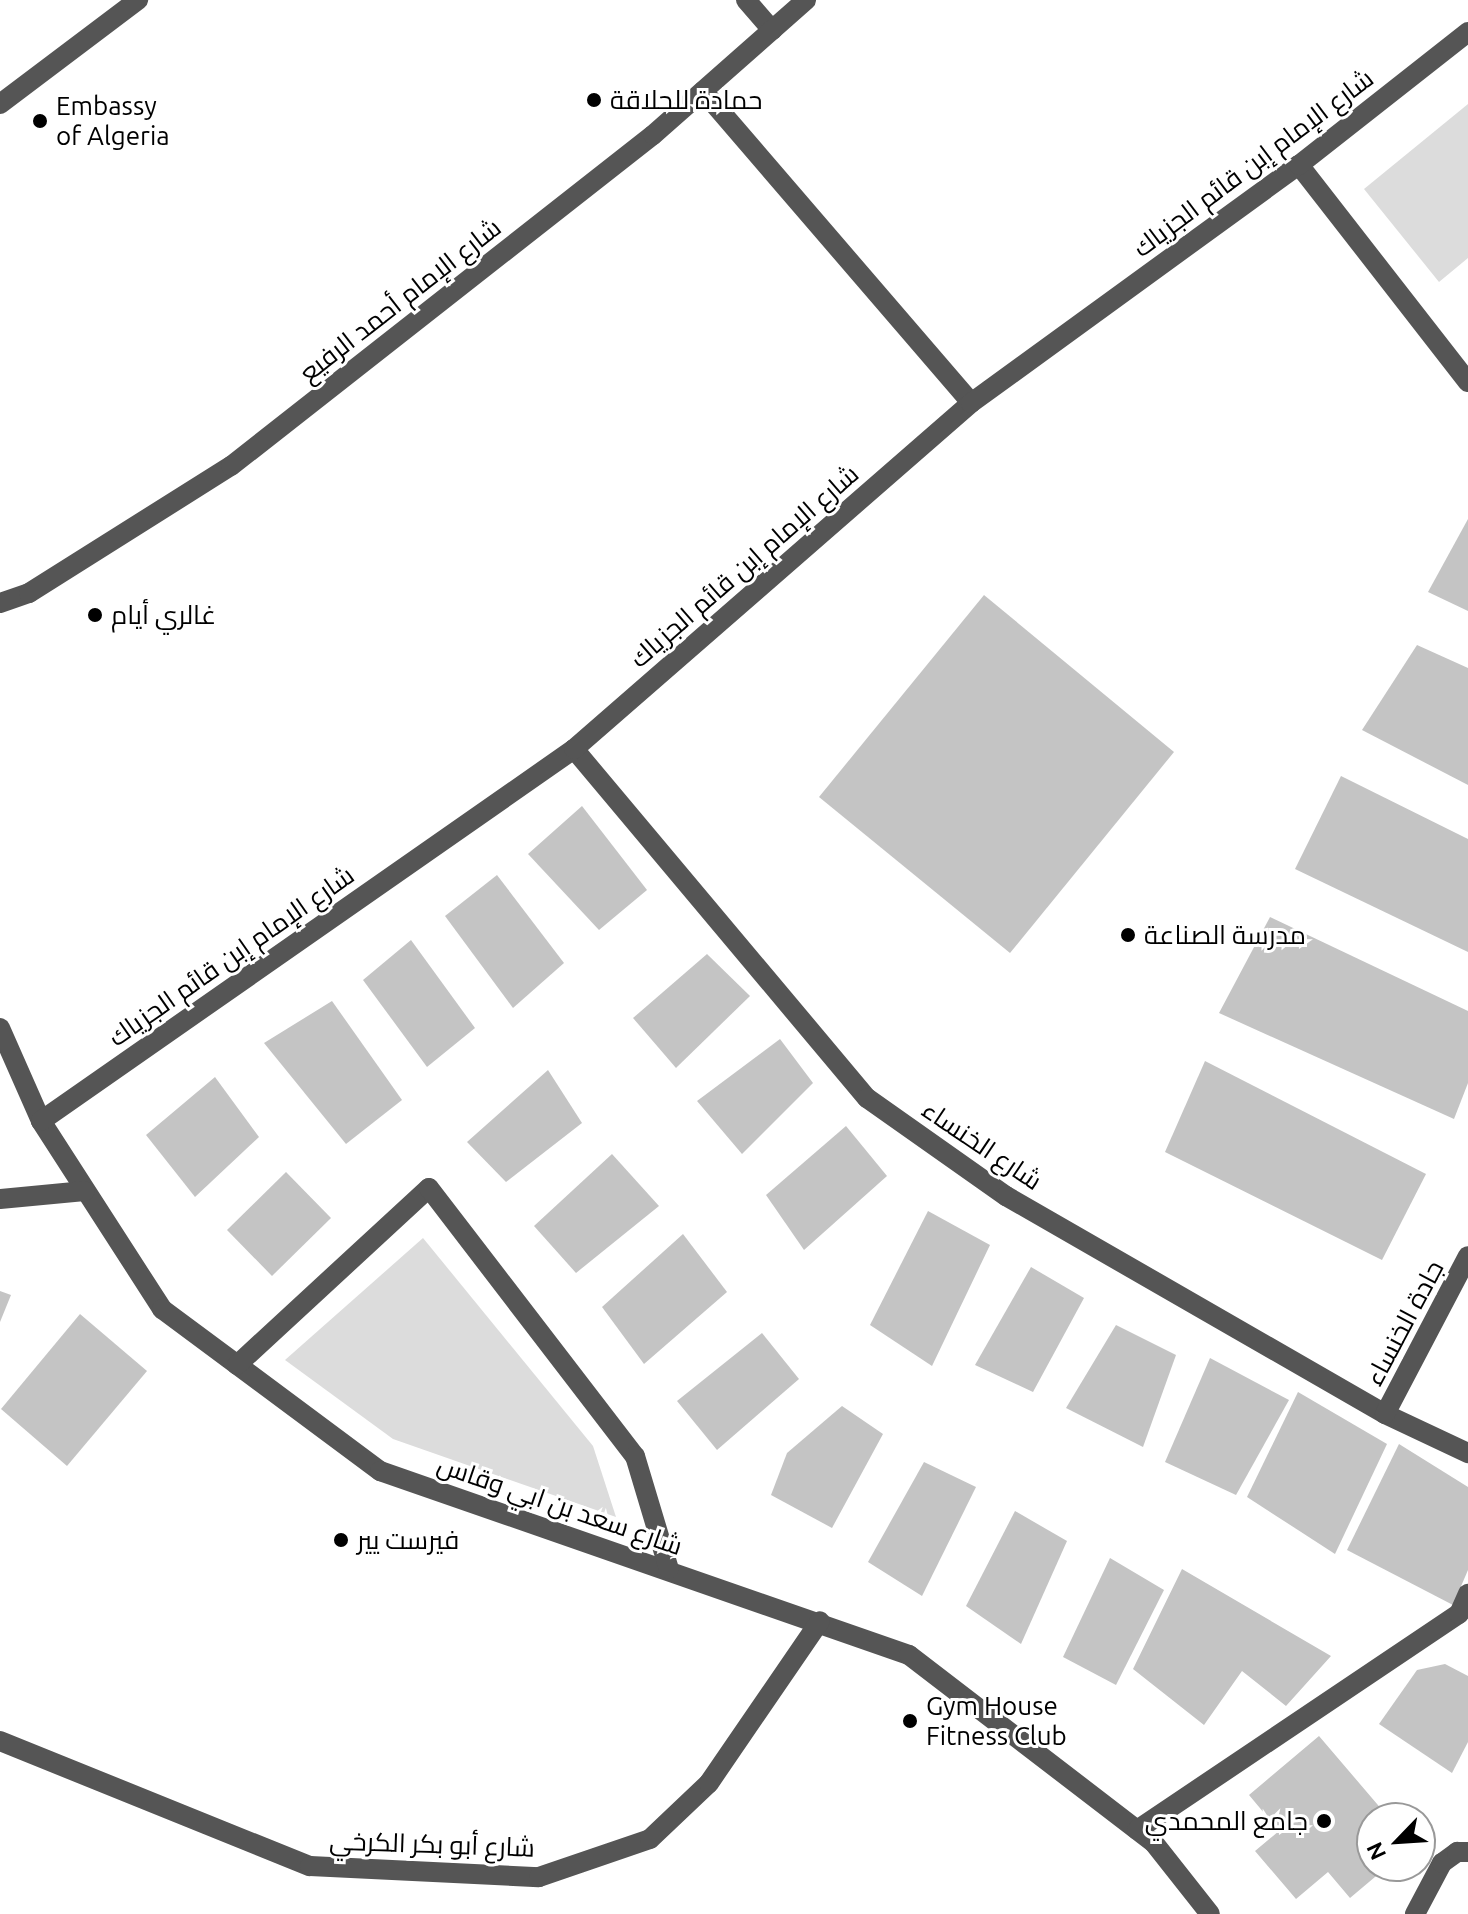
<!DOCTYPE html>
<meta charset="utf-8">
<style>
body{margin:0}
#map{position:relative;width:1468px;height:1914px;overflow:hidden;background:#fff;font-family:Ubuntu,Cairo,sans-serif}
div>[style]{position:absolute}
.green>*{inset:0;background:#dcdcdc}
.building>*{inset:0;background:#c4c4c4}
.minor>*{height:20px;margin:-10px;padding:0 10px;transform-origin:10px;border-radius:10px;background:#555}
.dots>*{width:22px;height:22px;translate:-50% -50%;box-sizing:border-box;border:4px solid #fff;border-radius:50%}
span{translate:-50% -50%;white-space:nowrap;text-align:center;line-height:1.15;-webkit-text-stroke:6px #fff;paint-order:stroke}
.poi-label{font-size:26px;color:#000}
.left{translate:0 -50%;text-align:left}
.right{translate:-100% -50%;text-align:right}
.street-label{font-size:26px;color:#000}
.north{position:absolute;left:1356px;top:1802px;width:80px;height:80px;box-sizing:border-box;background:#fff;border:2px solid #999;border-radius:50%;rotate:245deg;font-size:22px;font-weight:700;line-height:32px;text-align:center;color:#000}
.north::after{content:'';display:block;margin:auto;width:28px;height:36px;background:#000;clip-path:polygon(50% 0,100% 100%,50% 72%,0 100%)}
</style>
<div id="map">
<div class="green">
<i style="clip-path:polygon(1468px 104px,1468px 258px,1439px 282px,1364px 189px)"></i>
<i style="clip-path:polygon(423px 1238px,593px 1446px,616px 1517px,393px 1439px,285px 1360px)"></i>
</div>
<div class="building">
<i style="clip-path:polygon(1468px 519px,1468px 611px,1428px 592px)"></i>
<i style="clip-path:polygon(984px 595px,1174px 752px,1010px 953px,819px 797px)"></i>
<i style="clip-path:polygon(1417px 645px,1468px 668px,1468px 785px,1362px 730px)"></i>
<i style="clip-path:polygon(1341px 776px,1468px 839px,1468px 952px,1295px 869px)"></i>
<i style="clip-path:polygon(582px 806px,647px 890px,599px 930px,528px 854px)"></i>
<i style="clip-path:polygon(497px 875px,564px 963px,513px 1008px,445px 916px)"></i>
<i style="clip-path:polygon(1270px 917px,1468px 1011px,1468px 1083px,1454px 1119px,1219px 1013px)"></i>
<i style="clip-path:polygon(411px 940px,475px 1028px,427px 1067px,363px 980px)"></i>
<i style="clip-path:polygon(707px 954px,750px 996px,676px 1068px,633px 1018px)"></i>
<i style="clip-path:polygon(332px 1001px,402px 1100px,346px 1144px,264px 1043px)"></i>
<i style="clip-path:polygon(780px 1039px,813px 1083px,742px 1154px,697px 1101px)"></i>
<i style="clip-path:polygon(1205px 1061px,1426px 1174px,1382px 1260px,1165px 1152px)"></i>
<i style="clip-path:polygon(548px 1070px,582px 1123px,506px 1182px,467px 1142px)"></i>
<i style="clip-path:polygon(215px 1077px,259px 1137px,195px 1197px,146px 1135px)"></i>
<i style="clip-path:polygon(846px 1126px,887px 1176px,804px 1250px,766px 1195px)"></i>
<i style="clip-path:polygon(612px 1154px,659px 1206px,576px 1273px,534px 1226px)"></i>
<i style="clip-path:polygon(286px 1172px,331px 1218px,272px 1276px,227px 1230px)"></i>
<i style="clip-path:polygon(928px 1211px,990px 1245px,932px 1366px,870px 1325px)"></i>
<i style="clip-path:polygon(683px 1234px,727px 1292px,644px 1364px,602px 1307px)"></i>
<i style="clip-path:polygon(1031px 1267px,1084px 1298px,1033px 1392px,975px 1365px)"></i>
<i style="clip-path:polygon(0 1291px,11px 1295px,0 1322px)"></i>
<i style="clip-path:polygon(80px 1314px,147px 1371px,67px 1466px,1px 1409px)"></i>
<i style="clip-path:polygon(1116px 1325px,1176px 1355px,1143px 1447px,1066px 1408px)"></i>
<i style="clip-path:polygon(762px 1333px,799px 1379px,717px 1450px,677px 1401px)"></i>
<i style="clip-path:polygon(1210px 1358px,1289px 1400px,1236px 1495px,1165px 1462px)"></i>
<i style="clip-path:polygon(1298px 1392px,1387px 1444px,1335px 1554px,1247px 1497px)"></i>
<i style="clip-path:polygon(842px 1406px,883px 1434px,832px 1528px,771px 1495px,787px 1453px)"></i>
<i style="clip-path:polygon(1399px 1444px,1468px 1487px,1468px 1570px,1453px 1605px,1347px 1550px)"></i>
<i style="clip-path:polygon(924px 1462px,976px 1487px,922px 1596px,868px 1562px)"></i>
<i style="clip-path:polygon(1015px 1511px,1067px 1541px,1021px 1644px,966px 1606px)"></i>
<i style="clip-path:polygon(1110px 1558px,1164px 1590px,1116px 1685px,1063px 1657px)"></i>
<i style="clip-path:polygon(1182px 1569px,1331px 1656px,1286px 1706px,1242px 1671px,1204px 1725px,1133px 1669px)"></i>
<i style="clip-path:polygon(1445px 1664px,1468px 1676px,1468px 1742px,1452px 1773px,1379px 1724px,1417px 1670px)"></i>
<i style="clip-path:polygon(1319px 1736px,1389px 1818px,1372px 1818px,1372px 1866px,1388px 1866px,1350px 1898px,1328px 1872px,1296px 1899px,1255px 1851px,1279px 1831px,1249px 1795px)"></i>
</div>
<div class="minor">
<i style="left:746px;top:0;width:40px;rotate:49deg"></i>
<i style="left:703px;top:91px;width:411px;rotate:49.3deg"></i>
<i style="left:0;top:104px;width:173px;rotate:-37deg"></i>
<i style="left:1299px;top:165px;width:275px;rotate:52.1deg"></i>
<i style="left:0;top:603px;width:31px;rotate:-19deg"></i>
<i style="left:29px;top:593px;width:239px;rotate:-32.2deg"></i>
<i style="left:231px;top:466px;width:536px;rotate:-38.11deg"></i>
<i style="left:653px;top:135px;width:204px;rotate:-41.4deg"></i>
<i style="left:574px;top:749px;width:456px;rotate:50deg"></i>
<i style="left:867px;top:1098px;width:170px;rotate:35.2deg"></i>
<i style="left:1006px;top:1196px;width:437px;rotate:29.9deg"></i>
<i style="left:1385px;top:1414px;width:92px;rotate:25.2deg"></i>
<i style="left:0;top:1028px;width:102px;rotate:66.2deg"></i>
<i style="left:41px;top:1121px;width:224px;rotate:57.2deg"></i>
<i style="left:162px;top:1309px;width:272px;rotate:36.6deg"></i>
<i style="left:380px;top:1471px;width:560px;rotate:19.18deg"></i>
<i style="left:909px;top:1655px;width:309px;rotate:37.5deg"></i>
<i style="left:1154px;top:1843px;width:90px;rotate:51.7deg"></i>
<i style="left:41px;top:1121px;width:650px;rotate:-34.91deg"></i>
<i style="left:574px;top:749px;width:527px;rotate:-41.07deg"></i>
<i style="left:971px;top:403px;width:405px;rotate:-36deg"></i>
<i style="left:1299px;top:165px;width:215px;rotate:-38.2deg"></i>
<i style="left:0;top:1199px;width:85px;rotate:-5.4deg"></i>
<i style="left:237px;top:1365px;width:261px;rotate:-42.7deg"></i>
<i style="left:429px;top:1188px;width:338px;rotate:52.5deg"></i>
<i style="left:635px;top:1456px;width:118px;rotate:73.3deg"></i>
<i style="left:1385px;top:1414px;width:178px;rotate:-62.3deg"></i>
<i style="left:0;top:1741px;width:334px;rotate:22deg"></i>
<i style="left:310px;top:1866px;width:229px;rotate:2.8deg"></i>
<i style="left:539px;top:1877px;width:117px;rotate:-18.9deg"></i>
<i style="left:650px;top:1839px;width:81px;rotate:-43.5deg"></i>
<i style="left:709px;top:1783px;width:196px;rotate:-55.6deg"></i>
<i style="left:1137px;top:1830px;width:388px;rotate:-33.9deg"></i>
<i style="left:1459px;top:1614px;width:22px;rotate:-66deg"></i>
<i style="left:1415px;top:1914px;width:58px;rotate:-62.1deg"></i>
<i style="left:1442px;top:1863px;width:19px;rotate:-36deg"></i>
<i style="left:1457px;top:1852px;width:11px"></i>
</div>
<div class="dots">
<i style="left:594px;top:100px;background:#000"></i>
<i style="left:40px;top:121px;background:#000"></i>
<i style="left:95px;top:615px;background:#000"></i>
<i style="left:1128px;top:935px;background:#000"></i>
<i style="left:341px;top:1540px;background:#000"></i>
<i style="left:910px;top:1721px;background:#000"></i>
<i style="left:1324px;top:1821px;background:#000"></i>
</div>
<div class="poi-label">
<span class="left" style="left:610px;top:100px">حمادة للحلاقة</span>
<span class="left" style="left:56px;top:121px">Embassy<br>of Algeria</span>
<span class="left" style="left:111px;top:615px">غالري أيام</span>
<span class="left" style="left:1144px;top:935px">مدرسة الصناعة</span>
<span class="left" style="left:357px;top:1540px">فيرست يير</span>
<span class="left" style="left:926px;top:1721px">Gym House<br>Fitness Club</span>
<span class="right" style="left:1308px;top:1821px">جامع المحمدي</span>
</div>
<div class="street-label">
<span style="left:1253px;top:163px;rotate:-37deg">شارع الإمام إبن قائم الجزياك</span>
<span style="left:400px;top:300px;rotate:-38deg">شارع الإمام أحمد الرفيع</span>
<span style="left:744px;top:566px;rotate:-41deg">شارع الإمام إبن قائم الجزياك</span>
<span style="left:231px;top:956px;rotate:-35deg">شارع الإمام إبن قائم الجزياك</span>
<span style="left:982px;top:1145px;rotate:34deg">شارع الخنساء</span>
<span style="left:1404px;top:1323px;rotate:-62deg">جادة الخنساء</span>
<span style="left:560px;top:1505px;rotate:19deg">شارع سعد بن ابي وقاس</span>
<span style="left:432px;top:1844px;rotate:2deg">شارع أبو بكر الكرخي</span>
</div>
<div class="north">N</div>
</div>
